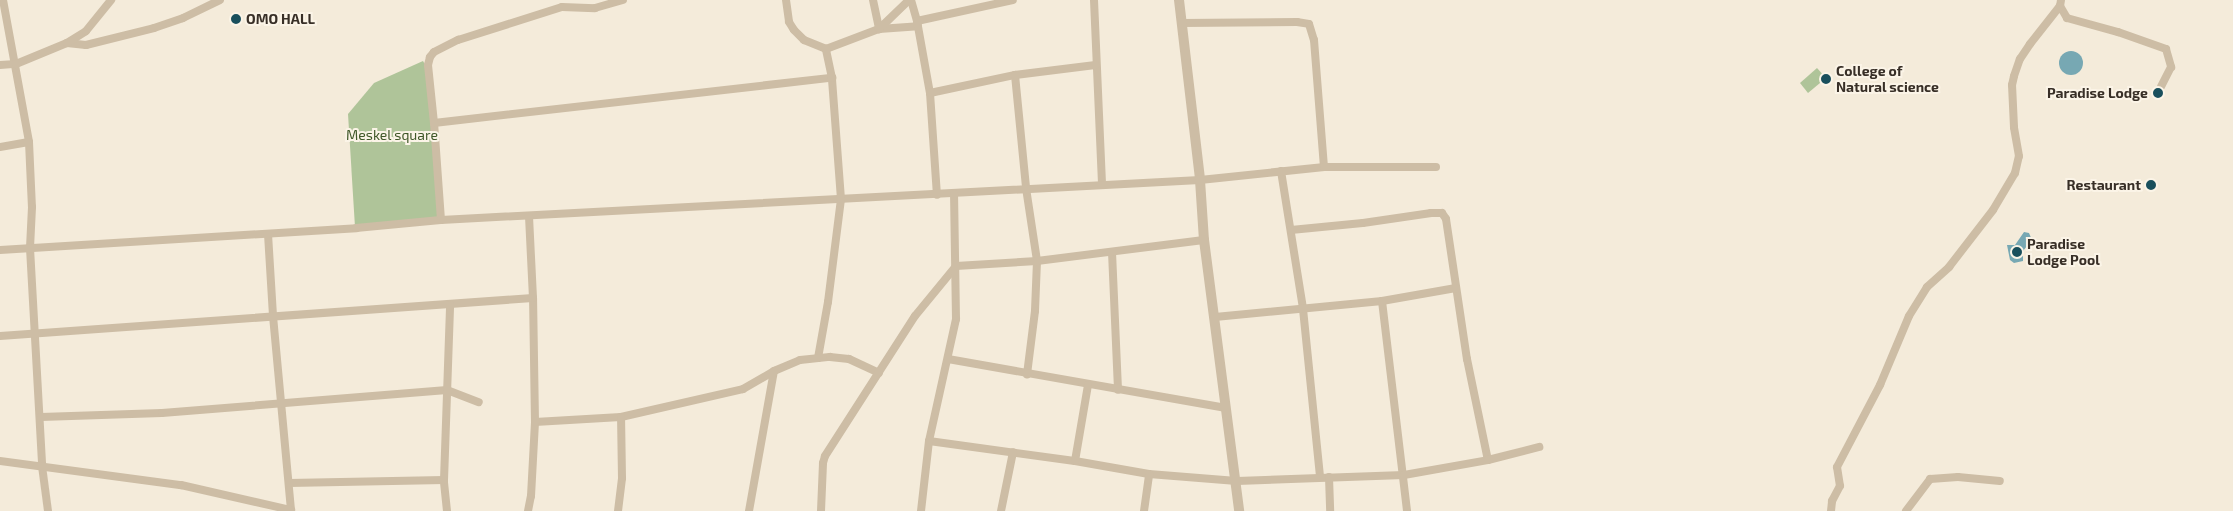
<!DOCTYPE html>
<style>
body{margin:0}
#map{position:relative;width:2233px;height:511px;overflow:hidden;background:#f4ebda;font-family:"Exo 2",sans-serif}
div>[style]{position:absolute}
.green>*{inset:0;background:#afc499}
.water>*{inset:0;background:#77a8b3}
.round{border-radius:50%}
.minor>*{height:8px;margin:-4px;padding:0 4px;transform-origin:4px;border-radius:4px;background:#cdbda5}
.tertiary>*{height:10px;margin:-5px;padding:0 5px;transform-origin:5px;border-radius:5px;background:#cdbda5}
.dots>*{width:14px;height:14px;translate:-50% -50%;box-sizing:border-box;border:2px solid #fbf4e7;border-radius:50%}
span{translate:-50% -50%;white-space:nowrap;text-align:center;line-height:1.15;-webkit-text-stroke:4px #fbf4e7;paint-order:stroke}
.poi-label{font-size:14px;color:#382f27;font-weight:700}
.left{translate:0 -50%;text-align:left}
.right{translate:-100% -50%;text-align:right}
.park-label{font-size:14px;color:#405829}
</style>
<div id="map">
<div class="green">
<i style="clip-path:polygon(423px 61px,432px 77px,439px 222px,355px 227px,348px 114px,374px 83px)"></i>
<i style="clip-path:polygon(1817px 68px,1826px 78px,1808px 93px,1800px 83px)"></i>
</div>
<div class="water">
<i class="round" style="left:2059px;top:51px;width:24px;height:24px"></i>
<i style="clip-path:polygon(2024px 232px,2029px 233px,2032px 240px,2023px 251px,2023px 261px,2014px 263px,2010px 260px,2007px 245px,2015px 245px)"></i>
</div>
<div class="minor">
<i style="left:3px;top:0;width:144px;rotate:79.6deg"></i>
<i style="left:29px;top:142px;width:65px;rotate:87.4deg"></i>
<i style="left:32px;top:207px;width:41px;rotate:92.8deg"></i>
<i style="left:30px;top:248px;width:218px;rotate:86.8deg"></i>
<i style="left:42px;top:466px;width:45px;rotate:82.4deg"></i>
<i style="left:786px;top:0;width:22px;rotate:82deg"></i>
<i style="left:789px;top:22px;width:9px;rotate:58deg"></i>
<i style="left:794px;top:30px;width:14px;rotate:45deg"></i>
<i style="left:804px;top:40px;width:24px;rotate:22deg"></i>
<i style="left:826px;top:49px;width:57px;rotate:-20.7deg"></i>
<i style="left:879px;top:29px;width:39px;rotate:-4deg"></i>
<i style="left:873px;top:0;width:30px;rotate:78deg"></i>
<i style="left:911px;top:0;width:22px;rotate:74deg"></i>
<i style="left:917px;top:21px;width:73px;rotate:79.8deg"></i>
<i style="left:930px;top:93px;width:102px;rotate:86.1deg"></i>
<i style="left:1094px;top:0;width:184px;rotate:87.5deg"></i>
<i style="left:2061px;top:0;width:6px;rotate:99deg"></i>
<i style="left:2060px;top:6px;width:14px;rotate:60deg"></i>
<i style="left:2067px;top:18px;width:53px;rotate:15.4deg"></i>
<i style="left:2118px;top:32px;width:51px;rotate:19.5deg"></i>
<i style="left:2166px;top:49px;width:19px;rotate:74deg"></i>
<i style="left:2171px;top:67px;width:22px;rotate:117deg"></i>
<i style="left:917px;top:21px;width:98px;rotate:-12.3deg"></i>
<i style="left:1182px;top:23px;width:115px;rotate:-0.5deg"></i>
<i style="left:1297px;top:22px;width:12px;rotate:9deg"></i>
<i style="left:1309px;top:24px;width:17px;rotate:73deg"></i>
<i style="left:1314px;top:40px;width:127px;rotate:85.5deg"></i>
<i style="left:879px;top:29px;width:42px;rotate:-44deg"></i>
<i style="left:67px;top:43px;width:19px;rotate:6deg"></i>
<i style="left:86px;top:45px;width:70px;rotate:-14deg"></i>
<i style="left:154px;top:28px;width:31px;rotate:-19deg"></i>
<i style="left:183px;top:18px;width:41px;rotate:-25.9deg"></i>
<i style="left:0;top:65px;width:16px;rotate:-4deg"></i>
<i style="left:16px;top:64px;width:55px;rotate:-22.4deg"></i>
<i style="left:67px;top:43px;width:22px;rotate:-32deg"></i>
<i style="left:86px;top:31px;width:40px;rotate:-51deg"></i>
<i style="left:1015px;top:75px;width:114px;rotate:84.4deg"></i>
<i style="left:1026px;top:188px;width:74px;rotate:81.4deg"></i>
<i style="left:1037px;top:261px;width:50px;rotate:92.3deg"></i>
<i style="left:1035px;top:311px;width:64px;rotate:97.2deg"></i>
<i style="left:930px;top:93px;width:87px;rotate:-12deg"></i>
<i style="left:1015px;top:75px;width:81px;rotate:-7.1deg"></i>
<i style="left:434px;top:123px;width:401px;rotate:-6.5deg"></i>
<i style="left:0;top:147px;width:29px;rotate:-10deg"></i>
<i style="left:1281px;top:171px;width:140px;rotate:80.9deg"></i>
<i style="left:1303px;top:309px;width:169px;rotate:84.2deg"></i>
<i style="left:441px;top:220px;width:97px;rotate:-94.1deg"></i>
<i style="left:434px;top:123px;width:58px;rotate:-95.9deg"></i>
<i style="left:428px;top:65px;width:8px;rotate:-76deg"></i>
<i style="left:430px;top:57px;width:6px;rotate:-51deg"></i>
<i style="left:434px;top:52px;width:27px;rotate:-27deg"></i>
<i style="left:458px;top:40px;width:109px;rotate:-17.6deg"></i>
<i style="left:562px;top:7px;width:33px;rotate:2deg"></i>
<i style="left:595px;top:8px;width:29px;rotate:-16deg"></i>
<i style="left:1291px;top:230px;width:72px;rotate:-5.6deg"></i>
<i style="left:1363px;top:223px;width:69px;rotate:-8.4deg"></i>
<i style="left:1431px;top:213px;width:11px"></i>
<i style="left:1442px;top:213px;width:7px;rotate:56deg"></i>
<i style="left:1446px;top:219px;width:142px;rotate:81.5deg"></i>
<i style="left:1467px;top:359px;width:103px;rotate:78.3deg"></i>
<i style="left:268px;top:234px;width:82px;rotate:86.5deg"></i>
<i style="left:273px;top:316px;width:196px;rotate:84.7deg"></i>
<i style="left:0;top:250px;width:357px;rotate:-3.5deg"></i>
<i style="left:356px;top:228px;width:85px;rotate:-5.4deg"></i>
<i style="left:441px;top:220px;width:760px;rotate:-3.02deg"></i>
<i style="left:1200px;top:180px;width:125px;rotate:-6deg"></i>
<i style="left:1324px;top:167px;width:112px"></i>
<i style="left:1112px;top:252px;width:138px;rotate:87.5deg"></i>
<i style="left:1382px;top:301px;width:211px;rotate:83.2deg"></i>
<i style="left:1215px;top:317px;width:168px;rotate:-5.5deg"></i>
<i style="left:1382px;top:301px;width:75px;rotate:-10deg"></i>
<i style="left:0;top:336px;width:534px;rotate:-4.08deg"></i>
<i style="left:818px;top:358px;width:57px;rotate:-79.9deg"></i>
<i style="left:828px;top:302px;width:104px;rotate:-82.8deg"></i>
<i style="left:841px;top:199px;width:121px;rotate:-94.3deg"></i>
<i style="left:832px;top:78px;width:30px;rotate:-102deg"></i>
<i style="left:948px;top:359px;width:281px;rotate:10deg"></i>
<i style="left:41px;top:417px;width:121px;rotate:-1.9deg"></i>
<i style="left:162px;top:413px;width:286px;rotate:-4.6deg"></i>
<i style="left:447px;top:390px;width:34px;rotate:21deg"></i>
<i style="left:535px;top:422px;width:86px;rotate:-3.3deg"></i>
<i style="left:621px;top:417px;width:125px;rotate:-12.9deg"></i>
<i style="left:743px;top:389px;width:36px;rotate:-30deg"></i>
<i style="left:774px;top:371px;width:28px;rotate:-23deg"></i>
<i style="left:800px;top:360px;width:30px;rotate:-6deg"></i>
<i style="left:830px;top:357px;width:19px;rotate:6deg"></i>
<i style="left:849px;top:359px;width:33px;rotate:25deg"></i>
<i style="left:929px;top:441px;width:147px;rotate:7.8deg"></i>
<i style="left:1075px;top:461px;width:75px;rotate:10deg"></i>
<i style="left:1149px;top:474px;width:88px;rotate:4.5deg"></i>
<i style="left:1237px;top:481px;width:167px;rotate:-2.1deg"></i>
<i style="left:1404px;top:475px;width:85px;rotate:-10.1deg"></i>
<i style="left:1488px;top:460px;width:53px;rotate:-14.3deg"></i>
<i style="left:0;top:461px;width:183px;rotate:7.6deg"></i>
<i style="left:181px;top:485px;width:113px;rotate:12.8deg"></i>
<i style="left:1075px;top:461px;width:77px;rotate:-80.3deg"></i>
<i style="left:1329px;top:477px;width:34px;rotate:88deg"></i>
<i style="left:289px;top:483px;width:155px;rotate:-1.1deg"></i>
<i style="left:447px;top:511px;width:31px;rotate:-96deg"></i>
<i style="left:444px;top:480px;width:175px;rotate:-88deg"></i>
<i style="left:528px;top:511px;width:15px;rotate:-79deg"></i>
<i style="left:531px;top:496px;width:74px;rotate:-86.9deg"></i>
<i style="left:535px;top:422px;width:124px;rotate:-90.9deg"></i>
<i style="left:533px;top:298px;width:82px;rotate:-92.8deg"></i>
<i style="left:618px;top:511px;width:33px;rotate:-83deg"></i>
<i style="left:622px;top:478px;width:61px;rotate:-90.9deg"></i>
<i style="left:749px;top:511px;width:142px;rotate:-79.9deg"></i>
<i style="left:821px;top:511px;width:48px;rotate:-87.6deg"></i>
<i style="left:823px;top:463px;width:7px;rotate:-74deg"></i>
<i style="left:825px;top:456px;width:166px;rotate:-57.3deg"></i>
<i style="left:915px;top:316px;width:65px;rotate:-50.6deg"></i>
<i style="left:956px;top:266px;width:81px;rotate:-3.5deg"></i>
<i style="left:1037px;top:261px;width:168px;rotate:-7.2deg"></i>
<i style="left:921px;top:511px;width:70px;rotate:-83.5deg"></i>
<i style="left:929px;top:441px;width:125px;rotate:-77.5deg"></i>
<i style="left:956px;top:319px;width:125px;rotate:-90.9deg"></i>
<i style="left:1001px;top:511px;width:60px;rotate:-78.5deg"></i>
<i style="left:1144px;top:511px;width:37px;rotate:-82deg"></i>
<i style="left:1831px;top:511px;width:10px;rotate:-84deg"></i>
<i style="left:1832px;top:501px;width:17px;rotate:-62deg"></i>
<i style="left:1840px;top:486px;width:19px;rotate:-99deg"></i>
<i style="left:1837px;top:467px;width:93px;rotate:-62.3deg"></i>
<i style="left:1880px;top:385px;width:75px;rotate:-67.2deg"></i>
<i style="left:1909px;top:316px;width:34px;rotate:-58deg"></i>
<i style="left:1927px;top:287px;width:30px;rotate:-42deg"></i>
<i style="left:1949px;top:267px;width:72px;rotate:-52.3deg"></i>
<i style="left:1993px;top:210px;width:43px;rotate:-59.3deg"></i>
<i style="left:2015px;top:173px;width:17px;rotate:-77deg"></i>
<i style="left:2019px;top:156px;width:29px;rotate:-100deg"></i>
<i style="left:2014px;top:127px;width:42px;rotate:-92.7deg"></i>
<i style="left:2012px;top:85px;width:9px;rotate:-77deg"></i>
<i style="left:2014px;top:76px;width:18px;rotate:-71deg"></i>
<i style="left:2020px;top:59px;width:18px;rotate:-56deg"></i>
<i style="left:2030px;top:44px;width:48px;rotate:-51.7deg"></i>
<i style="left:1906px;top:511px;width:40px;rotate:-53deg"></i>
<i style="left:1930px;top:479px;width:28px;rotate:-4deg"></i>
<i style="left:1958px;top:477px;width:42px;rotate:5.4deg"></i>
</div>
<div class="tertiary">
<i style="left:1179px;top:0;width:181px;rotate:83.3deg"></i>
<i style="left:1200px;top:180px;width:60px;rotate:86.2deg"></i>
<i style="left:1204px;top:240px;width:273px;rotate:82.6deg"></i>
</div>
<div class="dots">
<i style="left:236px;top:19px;background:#194f5c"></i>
<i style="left:1826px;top:79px;background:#194f5c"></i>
<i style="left:2158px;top:93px;background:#194f5c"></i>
<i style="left:2151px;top:185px;background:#194f5c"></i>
<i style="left:2017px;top:252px;background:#194f5c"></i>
</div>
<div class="poi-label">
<span class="left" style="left:246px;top:19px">OMO HALL</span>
<span class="left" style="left:1836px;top:79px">College of<br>Natural science</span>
<span class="right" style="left:2148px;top:93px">Paradise Lodge</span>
<span class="right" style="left:2141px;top:185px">Restaurant</span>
<span class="left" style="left:2027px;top:252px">Paradise<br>Lodge Pool</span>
</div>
<div class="park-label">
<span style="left:392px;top:135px">Meskel square</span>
</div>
</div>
